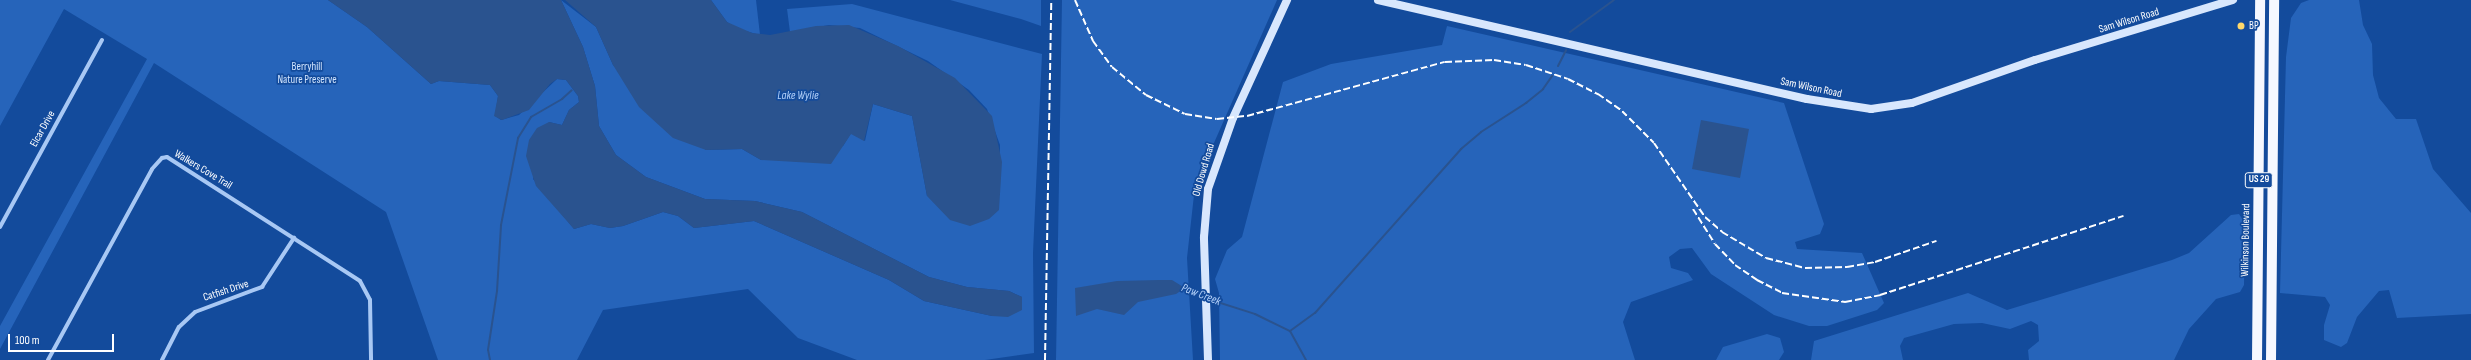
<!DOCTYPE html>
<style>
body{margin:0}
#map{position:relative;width:2471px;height:360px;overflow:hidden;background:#134b9c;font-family:"Sofia Sans Condensed",sans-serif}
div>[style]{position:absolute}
.green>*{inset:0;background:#2664ba}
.water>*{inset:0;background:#2a538f}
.stream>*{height:2px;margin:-1px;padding:0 1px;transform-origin:1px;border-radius:1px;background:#2a538f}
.street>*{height:4px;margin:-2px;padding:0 2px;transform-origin:2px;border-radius:2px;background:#a8c8f4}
.secondary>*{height:8px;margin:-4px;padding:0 4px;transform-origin:4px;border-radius:4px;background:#d8e7fd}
.primary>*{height:10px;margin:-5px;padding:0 5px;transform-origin:5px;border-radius:5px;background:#f5f8ff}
.rail>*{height:2px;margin-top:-1px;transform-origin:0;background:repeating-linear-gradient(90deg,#fff 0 7px,transparent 0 10px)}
.dots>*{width:11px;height:11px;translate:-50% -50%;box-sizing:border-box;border:2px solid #134b9c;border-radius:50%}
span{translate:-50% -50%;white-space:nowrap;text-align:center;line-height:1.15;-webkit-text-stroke:3.5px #134b9c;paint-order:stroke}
.shield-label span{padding:1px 3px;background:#134b9c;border:1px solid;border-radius:3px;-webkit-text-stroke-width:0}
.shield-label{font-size:10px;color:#fff;font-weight:700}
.street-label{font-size:11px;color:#fff}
.poi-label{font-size:11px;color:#fff}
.left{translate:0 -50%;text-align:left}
.park-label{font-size:11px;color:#d1e4fd}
.water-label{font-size:12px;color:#b5d2fa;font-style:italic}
.scale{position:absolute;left:8px;top:334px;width:106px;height:18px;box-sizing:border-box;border:2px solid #fff;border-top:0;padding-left:5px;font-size:12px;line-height:14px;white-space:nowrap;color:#fff;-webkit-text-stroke:3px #134b9c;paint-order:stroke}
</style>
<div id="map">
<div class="green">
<i style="clip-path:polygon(0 0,328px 0,367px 27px,431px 84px,439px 81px,490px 85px,498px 96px,495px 116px,501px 120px,519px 115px,557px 79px,566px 80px,578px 96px,579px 102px,569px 110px,562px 125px,549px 122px,533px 179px,574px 229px,591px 224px,610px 228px,623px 226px,663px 212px,678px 216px,694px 228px,754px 221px,889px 280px,924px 301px,992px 316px,1021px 305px,1022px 297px,1009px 291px,967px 287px,929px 277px,802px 212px,755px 201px,705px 199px,646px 177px,616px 155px,599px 126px,595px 86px,583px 47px,561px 0,596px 27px,613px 65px,706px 150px,742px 149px,761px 160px,790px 160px,843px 146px,851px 133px,865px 141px,873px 104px,912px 116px,927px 196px,1000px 195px,1000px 145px,987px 109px,969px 90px,928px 61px,860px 28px,829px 25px,790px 32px,787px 9px,852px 4px,1042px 54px,1033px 253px,1034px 353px,985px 360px,857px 360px,798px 338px,748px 289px,603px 310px,577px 360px,438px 360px,386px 212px,154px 63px,0 349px,0 326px,147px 59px,64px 9px,0 126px)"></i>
<i style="clip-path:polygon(711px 0,756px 0,760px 35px,735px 28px,727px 22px)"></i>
<i style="clip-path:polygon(950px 0,1041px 0,1041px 26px,1021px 19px)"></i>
<i style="clip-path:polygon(1062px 0,1277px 0,1195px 186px,1187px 258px,1193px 360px,1056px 360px)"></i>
<i style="clip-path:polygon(2309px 0,2359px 0,2363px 25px,2372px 44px,2373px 75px,2379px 98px,2396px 119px,2416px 119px,2433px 169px,2471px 213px,2471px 314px,2397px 318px,2389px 290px,2379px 291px,2357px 317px,2347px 343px,2341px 347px,2324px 340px,2324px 325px,2330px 305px,2325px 297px,2280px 293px,2286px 57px,2291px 18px,2301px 3px)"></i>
<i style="clip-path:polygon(1447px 26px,1784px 103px,1824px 224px,1820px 234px,1795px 242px,1797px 249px,1862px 253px,1884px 303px,1877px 310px,1827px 326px,1809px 326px,1774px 315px,1711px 274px,1692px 248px,1680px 249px,1669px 257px,1671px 268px,1688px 273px,1693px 280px,1631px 302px,1623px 322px,1635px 360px,1220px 360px,1219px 293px,1215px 279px,1227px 250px,1242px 237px,1283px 82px,1331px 64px,1442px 45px)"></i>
<i style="clip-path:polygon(2239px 214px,2245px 223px,2244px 285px,2240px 292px,2216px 299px,2189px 329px,2174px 360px,2029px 360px,2028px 350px,2039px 341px,2038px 325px,2031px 321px,2010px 329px,1982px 323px,1954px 324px,1904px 338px,1900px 346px,1903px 360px,1811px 360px,1814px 341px,1968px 293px,2007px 310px,2172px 260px,2189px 253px,2231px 215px)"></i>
<i style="clip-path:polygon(1767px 334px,1780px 338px,1784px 352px,1779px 360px,1716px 360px,1723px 347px)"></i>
</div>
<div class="water">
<i style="clip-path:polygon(328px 0,561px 0,583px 47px,595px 86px,599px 126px,616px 155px,646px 177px,705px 199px,755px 201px,802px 212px,929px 277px,967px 287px,1009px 291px,1022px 297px,1022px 310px,1008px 317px,992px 316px,924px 301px,889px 280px,754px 221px,694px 228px,678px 216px,663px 212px,623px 226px,610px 228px,591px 224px,574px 229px,536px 186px,526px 156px,529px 140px,537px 128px,549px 122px,562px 125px,569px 110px,579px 102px,578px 96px,566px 80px,557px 79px,550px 84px,529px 110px,502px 120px,494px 116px,498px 96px,490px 85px,439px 81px,431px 84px,367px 27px)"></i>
<i style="clip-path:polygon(565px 0,711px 0,727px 22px,752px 33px,770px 35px,816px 26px,849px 25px,898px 46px,955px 78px,992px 116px,1002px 162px,999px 210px,989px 219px,970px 226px,950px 220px,927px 196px,912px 116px,873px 104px,864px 141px,851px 134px,831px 164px,761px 160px,742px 149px,706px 150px,673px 138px,639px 107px,613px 65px,596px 27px)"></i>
<i style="clip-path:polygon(1701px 120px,1749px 129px,1740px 178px,1692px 169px)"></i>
<i style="clip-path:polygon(1159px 280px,1172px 280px,1185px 288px,1176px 294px,1138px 302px,1124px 315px,1097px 309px,1076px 316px,1075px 288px,1117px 281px)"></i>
</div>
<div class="stream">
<i style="left:1570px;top:32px;width:54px;rotate:-36deg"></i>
<i style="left:1558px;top:66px;width:18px;rotate:-63deg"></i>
<i style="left:1182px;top:288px;width:24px;rotate:22deg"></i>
<i style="left:1208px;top:299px;width:49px;rotate:17.7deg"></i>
<i style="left:1255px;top:314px;width:39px;rotate:26deg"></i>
<i style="left:1290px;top:331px;width:33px;rotate:61deg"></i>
<i style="left:1290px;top:331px;width:31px;rotate:-36deg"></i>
<i style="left:1315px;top:313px;width:220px;rotate:-48.3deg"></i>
<i style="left:1461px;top:149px;width:26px;rotate:-40deg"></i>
<i style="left:1481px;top:132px;width:54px;rotate:-32.8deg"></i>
<i style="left:1526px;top:103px;width:22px;rotate:-39deg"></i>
<i style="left:1543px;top:89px;width:16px;rotate:-55deg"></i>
<i style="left:490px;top:360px;width:10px;rotate:-101deg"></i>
<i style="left:488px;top:350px;width:60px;rotate:-81.3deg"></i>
<i style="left:497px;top:291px;width:66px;rotate:-86.5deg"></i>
<i style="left:501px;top:225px;width:89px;rotate:-78.9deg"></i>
<i style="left:518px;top:138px;width:25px;rotate:-58deg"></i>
<i style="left:531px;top:117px;width:36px;rotate:-30deg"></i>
<i style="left:562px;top:99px;width:13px;rotate:-42deg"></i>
</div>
<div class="street">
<i style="left:0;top:227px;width:213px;rotate:-61.4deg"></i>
<i style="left:48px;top:360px;width:217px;rotate:-61.4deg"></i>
<i style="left:152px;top:169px;width:15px;rotate:-48deg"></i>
<i style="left:162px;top:158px;width:5px;rotate:-11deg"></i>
<i style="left:167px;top:157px;width:229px;rotate:32.7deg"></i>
<i style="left:360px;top:281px;width:21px;rotate:62deg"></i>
<i style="left:370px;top:300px;width:60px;rotate:89deg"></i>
<i style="left:162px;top:360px;width:37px;rotate:-63deg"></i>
<i style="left:179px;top:327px;width:22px;rotate:-43deg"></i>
<i style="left:195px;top:312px;width:72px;rotate:-20.5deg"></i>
<i style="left:262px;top:287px;width:59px;rotate:-56.9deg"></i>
</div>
<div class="secondary">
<i style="left:1378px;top:0;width:440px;rotate:13deg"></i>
<i style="left:1807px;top:99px;width:65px;rotate:8.9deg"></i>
<i style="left:1871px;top:109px;width:41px;rotate:-8.3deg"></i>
<i style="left:1912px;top:103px;width:130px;rotate:-19.3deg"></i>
<i style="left:2035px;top:60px;width:207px;rotate:-16.9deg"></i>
<i style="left:1208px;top:360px;width:123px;rotate:-91.9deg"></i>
<i style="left:1204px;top:237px;width:48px;rotate:-85.2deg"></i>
<i style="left:1208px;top:189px;width:75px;rotate:-70.6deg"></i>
<i style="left:1233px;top:118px;width:130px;rotate:-65.4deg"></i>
</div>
<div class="primary">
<i style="left:2257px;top:360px;width:360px;rotate:-89.5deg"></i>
<i style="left:2271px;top:360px;width:360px;rotate:-89.5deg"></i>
</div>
<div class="rail">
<i style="left:1075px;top:0;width:45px;rotate:66.3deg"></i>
<i style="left:1093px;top:41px;width:32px;rotate:54deg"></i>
<i style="left:1112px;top:67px;width:44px;rotate:39.5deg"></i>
<i style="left:1146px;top:95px;width:43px;rotate:26deg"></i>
<i style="left:1185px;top:114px;width:32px;rotate:9deg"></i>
<i style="left:1217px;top:119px;width:30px;rotate:-6deg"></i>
<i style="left:1247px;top:116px;width:205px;rotate:-15.3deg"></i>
<i style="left:1445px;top:62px;width:49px;rotate:-2.3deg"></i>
<i style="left:1494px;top:60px;width:32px;rotate:9deg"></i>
<i style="left:1526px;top:65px;width:44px;rotate:18.4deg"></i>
<i style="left:1568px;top:79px;width:34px;rotate:27deg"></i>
<i style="left:1598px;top:94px;width:29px;rotate:35deg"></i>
<i style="left:1622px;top:111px;width:45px;rotate:45deg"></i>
<i style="left:1654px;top:143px;width:90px;rotate:55.4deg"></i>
<i style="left:1705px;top:217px;width:23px;rotate:41deg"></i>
<i style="left:1722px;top:232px;width:51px;rotate:30.6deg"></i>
<i style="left:1766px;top:258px;width:40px;rotate:14.4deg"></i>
<i style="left:1805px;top:268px;width:42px;rotate:-1.4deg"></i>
<i style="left:1847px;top:267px;width:28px;rotate:-10deg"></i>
<i style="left:1875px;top:262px;width:65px;rotate:-19deg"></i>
<i style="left:1693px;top:209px;width:41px;rotate:57.8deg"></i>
<i style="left:1715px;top:244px;width:29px;rotate:46deg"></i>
<i style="left:1735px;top:265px;width:27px;rotate:34deg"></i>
<i style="left:1757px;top:280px;width:28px;rotate:27deg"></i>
<i style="left:1782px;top:293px;width:64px;rotate:8.1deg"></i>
<i style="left:1845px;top:302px;width:36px;rotate:-11deg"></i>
<i style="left:1880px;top:295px;width:256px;rotate:-18deg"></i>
<i style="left:1045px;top:360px;width:360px;rotate:-89deg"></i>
</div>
<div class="dots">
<i style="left:2241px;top:26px;background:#ffd86b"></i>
</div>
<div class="shield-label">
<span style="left:2259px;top:180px">US 29</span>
</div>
<div class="street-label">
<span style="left:2129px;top:21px;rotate:-17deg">Sam Wilson Road</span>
<span style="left:1811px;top:88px;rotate:12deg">Sam Wilson Road</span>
<span style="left:43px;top:129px;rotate:-61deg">Elcar Drive</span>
<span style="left:203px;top:170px;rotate:31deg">Walkers Cove Trail</span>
<span style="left:1204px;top:170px;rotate:-74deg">Old Dowd Road</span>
<span style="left:2246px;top:240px;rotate:-89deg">Wilkinson Boulevard</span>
<span style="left:226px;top:291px;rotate:-18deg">Catfish Drive</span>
</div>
<div class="poi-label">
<span class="left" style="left:2249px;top:26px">BP</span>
</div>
<div class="park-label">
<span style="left:307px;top:74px">Berryhill<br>Nature Preserve</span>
</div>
<div class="water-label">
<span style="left:798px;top:96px">Lake Wylie</span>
<span style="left:1201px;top:295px;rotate:21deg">Paw Creek</span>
</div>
<div class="scale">100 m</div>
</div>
